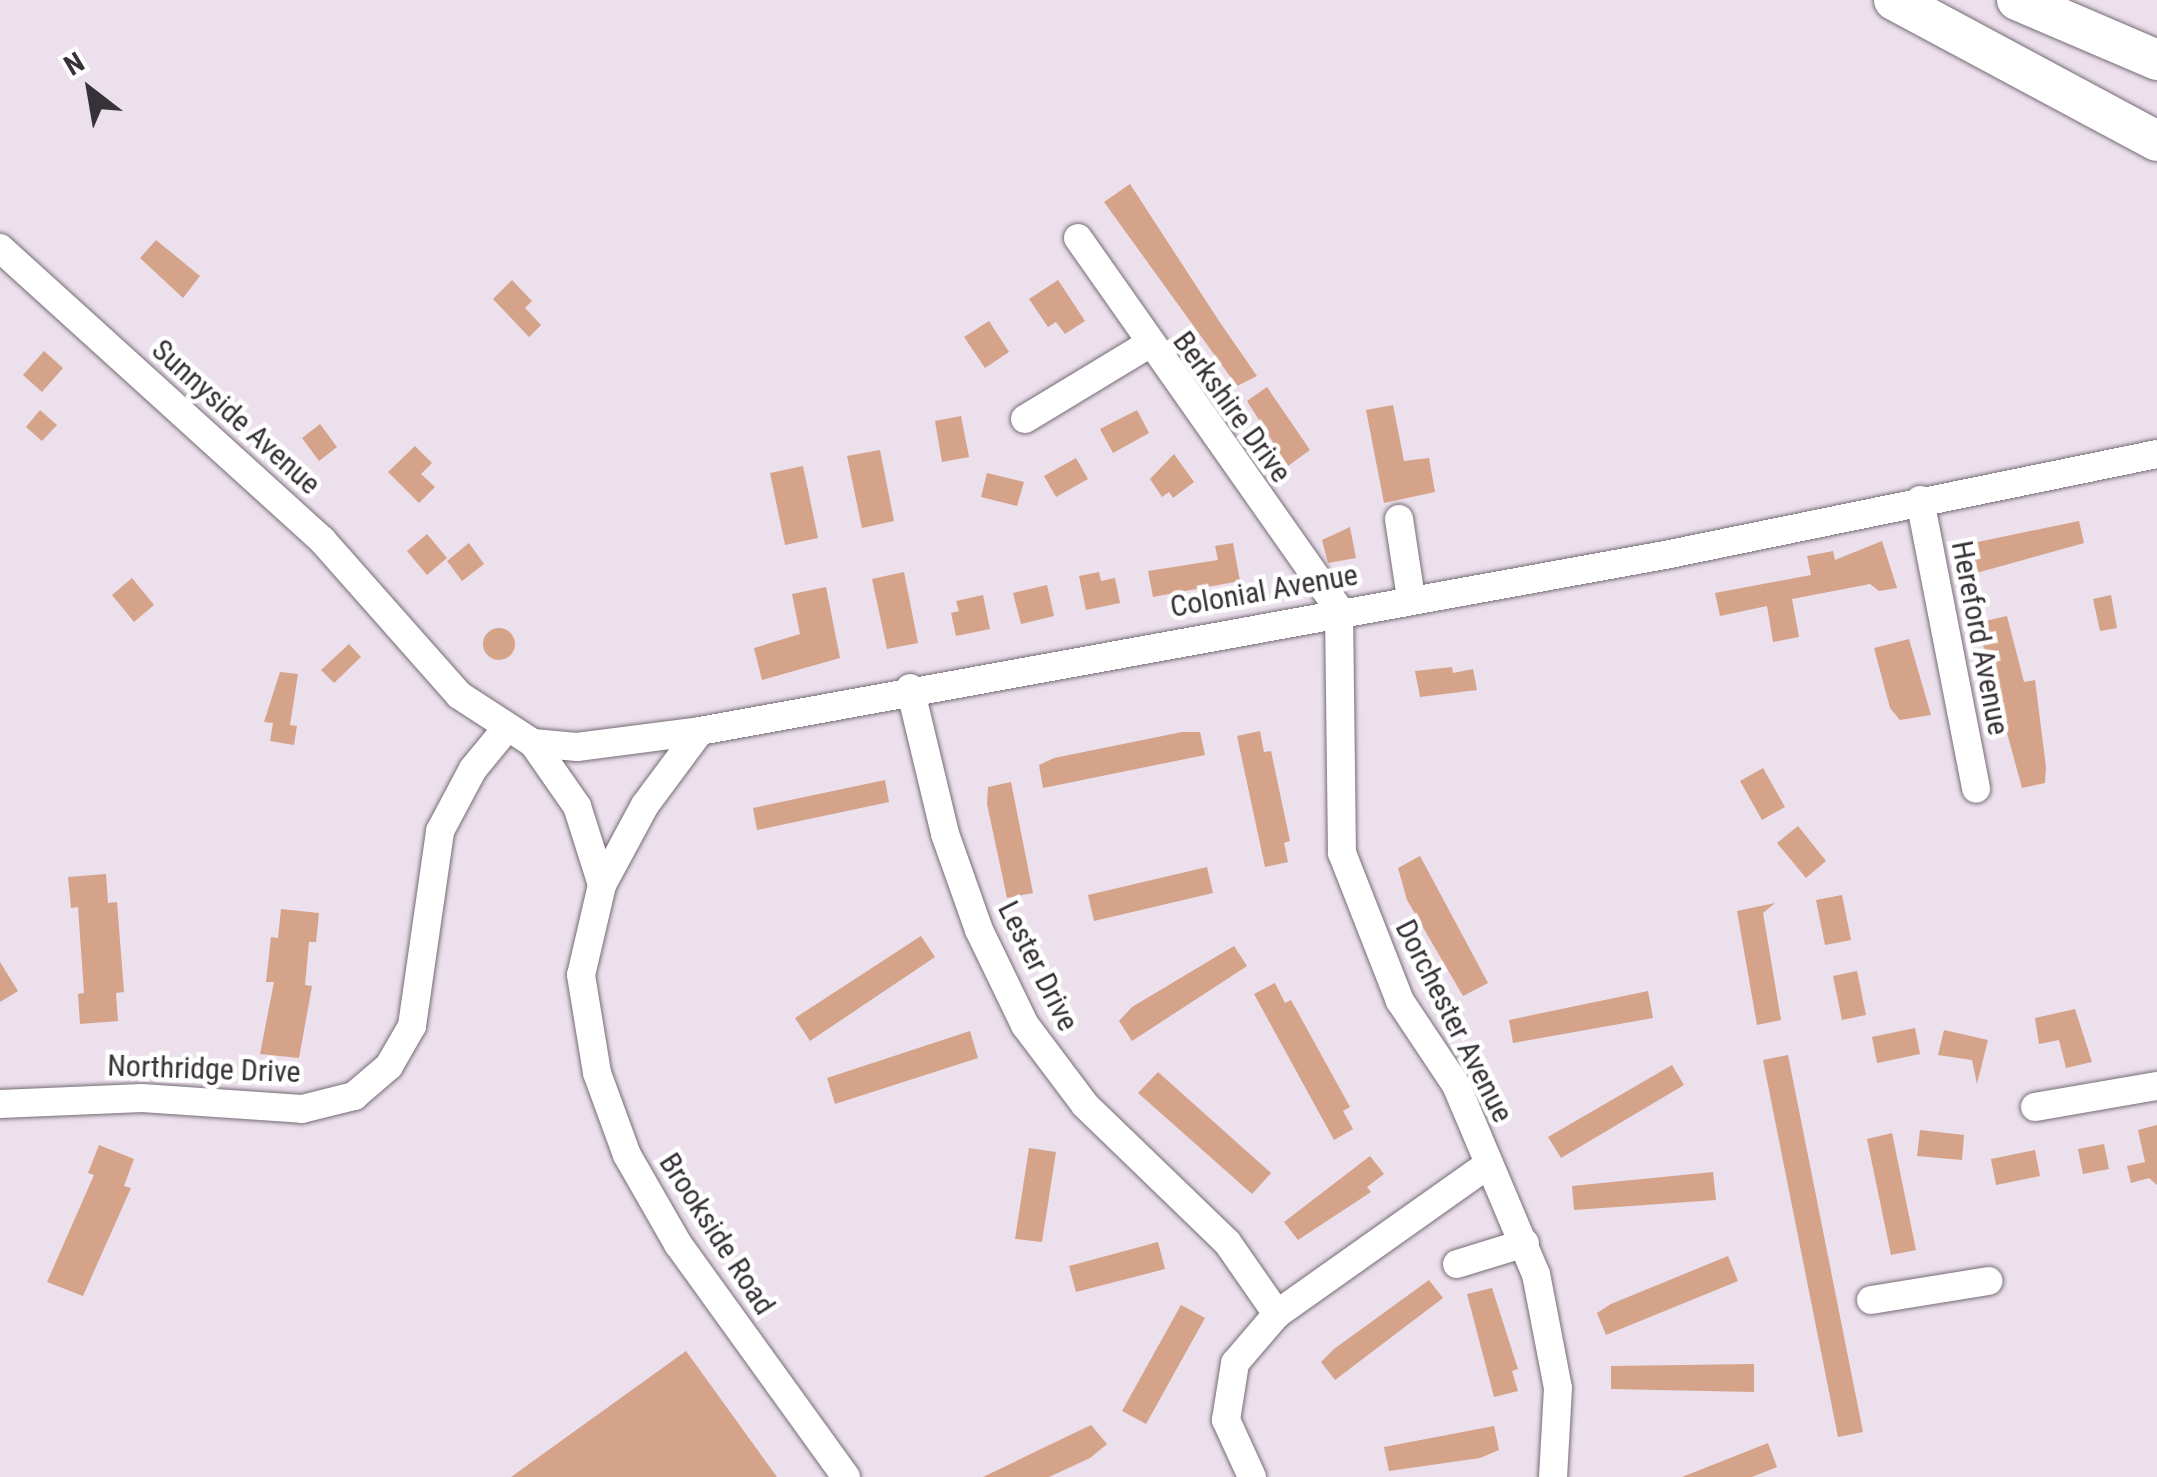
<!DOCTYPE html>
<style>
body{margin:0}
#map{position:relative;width:2157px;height:1477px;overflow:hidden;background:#ebe0ec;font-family:"Roboto Condensed",sans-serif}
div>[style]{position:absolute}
.building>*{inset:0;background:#d4a38a}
.round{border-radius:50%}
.roads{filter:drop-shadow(0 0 2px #766c76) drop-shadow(0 0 2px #766c76)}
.minor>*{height:28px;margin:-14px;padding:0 14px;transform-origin:14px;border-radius:14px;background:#fff}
.highway>*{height:40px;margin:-20px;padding:0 20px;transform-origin:20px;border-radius:20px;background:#fff}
span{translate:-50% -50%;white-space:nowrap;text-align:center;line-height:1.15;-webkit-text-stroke:9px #fff;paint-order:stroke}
.street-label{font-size:30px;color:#373237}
.north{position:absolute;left:40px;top:40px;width:100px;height:100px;-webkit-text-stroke:8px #fff;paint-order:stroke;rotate:329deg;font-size:28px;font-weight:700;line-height:40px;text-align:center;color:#373237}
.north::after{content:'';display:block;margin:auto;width:35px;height:45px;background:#373237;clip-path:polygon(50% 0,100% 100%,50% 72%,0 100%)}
</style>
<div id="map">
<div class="building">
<i style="clip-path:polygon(1130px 184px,1219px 321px,1257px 376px,1237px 386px,1104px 202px)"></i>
<i style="clip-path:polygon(156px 240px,200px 276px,183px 298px,140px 258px)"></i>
<i style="clip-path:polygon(512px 280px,532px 301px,525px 308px,541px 325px,529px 337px,493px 299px)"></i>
<i style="clip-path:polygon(1058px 280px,1085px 321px,1065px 334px,1056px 322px,1048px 327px,1029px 299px)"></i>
<i style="clip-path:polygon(989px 321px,1009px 352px,985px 368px,964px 337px)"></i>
<i style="clip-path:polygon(44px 351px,63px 368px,42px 392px,23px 375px)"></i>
<i style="clip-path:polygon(1267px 387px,1310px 450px,1288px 466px,1247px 401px)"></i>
<i style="clip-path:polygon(1393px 405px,1404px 461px,1429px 458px,1435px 492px,1384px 503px,1366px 410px)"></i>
<i style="clip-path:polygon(40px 410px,57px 425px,42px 441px,26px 427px)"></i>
<i style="clip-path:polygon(1137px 410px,1149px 433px,1113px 453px,1100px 429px)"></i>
<i style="clip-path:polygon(961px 416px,969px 457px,942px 462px,935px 421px)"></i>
<i style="clip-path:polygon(320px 424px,337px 447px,319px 461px,302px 438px)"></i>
<i style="clip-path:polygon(415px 446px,432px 463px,421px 474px,435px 487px,419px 503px,388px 472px)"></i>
<i style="clip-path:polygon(880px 450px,894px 521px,862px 528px,847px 456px)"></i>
<i style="clip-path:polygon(1174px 454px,1194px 482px,1173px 498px,1169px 492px,1162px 497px,1150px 479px)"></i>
<i style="clip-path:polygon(1076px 458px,1088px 479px,1056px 497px,1044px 476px)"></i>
<i style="clip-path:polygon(803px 466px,818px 538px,785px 545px,770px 473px)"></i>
<i style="clip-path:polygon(987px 473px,1024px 482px,1017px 506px,981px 497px)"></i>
<i style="clip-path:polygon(2079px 521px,2084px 543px,1969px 575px,1963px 545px)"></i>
<i style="clip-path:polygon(1350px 527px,1356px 558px,1328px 563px,1322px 540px)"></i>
<i style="clip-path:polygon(427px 534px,447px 558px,427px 575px,407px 551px)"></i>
<i style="clip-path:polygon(1882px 541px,1897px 588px,1879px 591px,1870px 584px,1792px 599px,1799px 637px,1773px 642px,1767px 606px,1720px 616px,1715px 593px,1811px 575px,1807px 556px,1833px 551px,1835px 560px)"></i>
<i style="clip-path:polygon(469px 543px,484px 564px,462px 581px,447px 561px)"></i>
<i style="clip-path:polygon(1233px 543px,1240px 581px,1153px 597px,1148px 571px,1218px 560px,1215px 546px)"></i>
<i style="clip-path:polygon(904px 572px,918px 643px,887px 649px,872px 579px)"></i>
<i style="clip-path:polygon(1099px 572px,1101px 581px,1115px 578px,1120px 603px,1086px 610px,1079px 576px)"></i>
<i style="clip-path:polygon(132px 578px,154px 605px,134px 622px,112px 595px)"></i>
<i style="clip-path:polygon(1047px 585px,1054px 616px,1021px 624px,1013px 593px)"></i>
<i style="clip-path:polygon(826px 587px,840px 658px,762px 680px,754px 648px,800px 634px,792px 594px)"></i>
<i style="clip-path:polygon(983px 595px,990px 629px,956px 636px,951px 613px,959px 611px,956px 601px)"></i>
<i style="clip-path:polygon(2111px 595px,2117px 628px,2100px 631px,2093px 599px)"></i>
<i style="clip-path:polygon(2007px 616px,2024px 682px,2035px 680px,2046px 767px,2045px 783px,2022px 788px,1977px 623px)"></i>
<i class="round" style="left:483px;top:628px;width:32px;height:32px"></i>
<i style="clip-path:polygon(1909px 639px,1931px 715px,1900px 720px,1890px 708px,1874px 648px)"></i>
<i style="clip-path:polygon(349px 644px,361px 657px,334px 683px,321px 670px)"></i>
<i style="clip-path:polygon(1452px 667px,1453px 673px,1473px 669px,1477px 690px,1420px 697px,1415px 671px)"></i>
<i style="clip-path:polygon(280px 672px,298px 674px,290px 725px,297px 726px,294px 745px,270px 741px,273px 723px,264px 722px)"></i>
<i style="clip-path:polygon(1260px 731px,1264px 752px,1271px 751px,1290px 841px,1284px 843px,1288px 862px,1265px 867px,1237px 736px)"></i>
<i style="clip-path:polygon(1182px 732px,1200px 732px,1205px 755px,1043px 788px,1039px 765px,1054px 758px)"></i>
<i style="clip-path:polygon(1763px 768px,1785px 807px,1762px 820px,1740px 781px)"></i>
<i style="clip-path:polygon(885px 780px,889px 802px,757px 830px,753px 808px)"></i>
<i style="clip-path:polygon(1011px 782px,1033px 893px,1007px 898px,987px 804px,988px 787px)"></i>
<i style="clip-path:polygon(1798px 826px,1826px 861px,1806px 878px,1777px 843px)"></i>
<i style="clip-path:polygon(1420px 856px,1488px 983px,1463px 996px,1407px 900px,1398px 868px)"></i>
<i style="clip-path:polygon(1207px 867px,1213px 893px,1094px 921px,1088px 895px)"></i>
<i style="clip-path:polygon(106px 874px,108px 903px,117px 902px,124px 992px,116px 993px,118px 1021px,80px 1024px,78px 994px,84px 993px,78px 907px,71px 908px,68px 877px)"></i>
<i style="clip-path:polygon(1842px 895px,1851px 940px,1825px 945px,1816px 900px)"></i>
<i style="clip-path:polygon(1775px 903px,1763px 913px,1781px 1020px,1757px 1025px,1737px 911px)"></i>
<i style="clip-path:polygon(281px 909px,319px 913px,316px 942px,309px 942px,305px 985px,312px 986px,299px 1058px,260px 1054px,274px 982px,266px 982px,271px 937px,278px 938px)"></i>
<i style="clip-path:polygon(921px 936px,935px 957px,810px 1041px,795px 1018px)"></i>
<i style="clip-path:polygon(1234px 946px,1247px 966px,1132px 1041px,1119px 1021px,1132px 1007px)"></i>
<i style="clip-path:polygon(0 962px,18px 991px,0 1002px)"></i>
<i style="clip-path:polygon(1857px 971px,1866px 1015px,1842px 1020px,1833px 976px)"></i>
<i style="clip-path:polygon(1275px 983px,1285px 1003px,1291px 1000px,1350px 1107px,1343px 1111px,1353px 1129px,1334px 1140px,1254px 994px)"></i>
<i style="clip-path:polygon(1648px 991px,1653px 1018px,1513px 1043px,1509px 1020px)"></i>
<i style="clip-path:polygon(2075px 1009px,2092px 1062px,2066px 1068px,2059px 1040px,2039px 1044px,2035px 1018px)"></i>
<i style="clip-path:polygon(1915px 1028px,1920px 1054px,1877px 1063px,1872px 1037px)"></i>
<i style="clip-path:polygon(1944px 1030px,1988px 1040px,1977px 1084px,1972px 1060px,1938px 1055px)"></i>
<i style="clip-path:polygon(970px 1031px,978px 1058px,835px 1104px,827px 1078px)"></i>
<i style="clip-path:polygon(1788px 1055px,1863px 1432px,1838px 1437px,1763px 1060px)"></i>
<i style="clip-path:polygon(1672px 1065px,1684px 1085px,1561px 1158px,1548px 1137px)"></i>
<i style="clip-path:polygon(1158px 1072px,1271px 1173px,1252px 1194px,1138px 1093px)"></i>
<i style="clip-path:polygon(2157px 1125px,2157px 1185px,2149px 1178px,2131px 1183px,2127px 1166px,2145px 1162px,2138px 1130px)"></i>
<i style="clip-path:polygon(1920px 1130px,1964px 1135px,1962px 1160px,1917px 1156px)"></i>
<i style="clip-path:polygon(1892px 1133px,1916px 1250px,1891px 1255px,1867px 1139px)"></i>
<i style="clip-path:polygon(2104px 1144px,2109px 1169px,2083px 1174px,2078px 1149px)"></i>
<i style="clip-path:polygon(99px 1145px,134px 1159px,124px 1186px,131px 1188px,83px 1296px,47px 1282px,94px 1175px,88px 1173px)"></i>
<i style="clip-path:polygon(1029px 1148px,1056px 1152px,1042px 1242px,1015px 1239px)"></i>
<i style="clip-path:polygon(2035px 1150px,2040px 1176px,1996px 1185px,1991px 1159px)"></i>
<i style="clip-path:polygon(1370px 1156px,1384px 1174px,1367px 1187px,1371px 1192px,1298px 1240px,1284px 1222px)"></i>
<i style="clip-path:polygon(1713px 1172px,1716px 1200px,1574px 1210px,1572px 1186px)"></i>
<i style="clip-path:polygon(1158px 1242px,1165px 1269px,1076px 1292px,1069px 1266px)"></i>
<i style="clip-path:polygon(1728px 1256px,1738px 1281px,1606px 1335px,1597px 1313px,1611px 1304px)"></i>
<i style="clip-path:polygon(1429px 1280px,1443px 1298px,1335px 1380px,1321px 1362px,1334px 1349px)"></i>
<i style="clip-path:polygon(1492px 1288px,1518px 1369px,1512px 1371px,1518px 1391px,1494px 1397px,1467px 1294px)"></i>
<i style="clip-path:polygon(1181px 1305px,1205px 1318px,1146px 1424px,1122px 1411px)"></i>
<i style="clip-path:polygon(686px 1351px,777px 1477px,511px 1477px)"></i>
<i style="clip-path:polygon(1754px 1364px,1754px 1392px,1611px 1389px,1611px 1366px)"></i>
<i style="clip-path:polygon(1091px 1425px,1107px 1444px,1090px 1458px,1049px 1477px,983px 1477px)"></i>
<i style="clip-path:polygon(1494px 1426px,1499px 1450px,1480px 1458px,1389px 1471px,1384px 1447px)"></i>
<i style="clip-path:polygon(1768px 1443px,1777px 1467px,1752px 1477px,1682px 1477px)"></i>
</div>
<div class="roads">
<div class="minor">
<i style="left:1078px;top:238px;width:454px;rotate:54.9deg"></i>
<i style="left:1339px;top:610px;width:243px;rotate:89.3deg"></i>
<i style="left:1342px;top:853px;width:159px;rotate:68.6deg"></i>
<i style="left:1400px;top:1001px;width:101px;rotate:56.3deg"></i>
<i style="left:1456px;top:1085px;width:205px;rotate:67.1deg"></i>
<i style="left:1536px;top:1274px;width:116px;rotate:79.1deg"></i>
<i style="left:1558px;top:1388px;width:89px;rotate:93.2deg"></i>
<i style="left:0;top:248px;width:435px;rotate:42.2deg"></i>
<i style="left:322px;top:540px;width:207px;rotate:48.5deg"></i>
<i style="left:459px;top:695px;width:88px;rotate:33deg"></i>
<i style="left:533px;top:743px;width:44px;rotate:5.2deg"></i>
<i style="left:577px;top:747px;width:124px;rotate:-7.4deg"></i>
<i style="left:700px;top:731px;width:981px;rotate:-10.34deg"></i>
<i style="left:1665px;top:555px;width:502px;rotate:-11.6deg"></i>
<i style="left:1025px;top:419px;width:143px;rotate:-31.2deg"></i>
<i style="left:1920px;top:500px;width:294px;rotate:79deg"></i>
<i style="left:1399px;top:519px;width:80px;rotate:81.4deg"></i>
<i style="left:910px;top:688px;width:150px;rotate:76.5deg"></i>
<i style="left:945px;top:834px;width:102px;rotate:70.5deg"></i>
<i style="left:979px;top:930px;width:106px;rotate:64.2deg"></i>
<i style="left:1025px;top:1025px;width:100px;rotate:53.1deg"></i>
<i style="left:1085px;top:1105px;width:197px;rotate:44deg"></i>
<i style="left:1227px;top:1242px;width:88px;rotate:55.2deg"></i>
<i style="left:700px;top:731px;width:92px;rotate:126.6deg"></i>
<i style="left:645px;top:805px;width:91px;rotate:118.3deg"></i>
<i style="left:602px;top:885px;width:92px;rotate:103.1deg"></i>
<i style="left:581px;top:975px;width:99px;rotate:80.7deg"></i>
<i style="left:597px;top:1073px;width:87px;rotate:69.9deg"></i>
<i style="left:627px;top:1155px;width:103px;rotate:60.2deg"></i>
<i style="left:678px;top:1244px;width:287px;rotate:54.2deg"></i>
<i style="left:533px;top:743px;width:77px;rotate:55.1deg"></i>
<i style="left:577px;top:806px;width:83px;rotate:72.4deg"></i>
<i style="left:0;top:1104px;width:142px;rotate:-2.4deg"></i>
<i style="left:142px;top:1098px;width:160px;rotate:3.9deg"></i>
<i style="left:302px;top:1109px;width:54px;rotate:-14deg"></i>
<i style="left:354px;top:1096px;width:46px;rotate:-40.6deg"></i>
<i style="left:389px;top:1066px;width:46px;rotate:-60.1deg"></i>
<i style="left:412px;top:1026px;width:197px;rotate:-81.8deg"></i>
<i style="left:440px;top:831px;width:70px;rotate:-62deg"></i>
<i style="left:473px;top:769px;width:50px;rotate:-50.6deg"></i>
<i style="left:2035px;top:1107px;width:124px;rotate:-9.8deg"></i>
<i style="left:1457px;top:1264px;width:71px;rotate:-17.2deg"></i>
<i style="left:1871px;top:1300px;width:119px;rotate:-9.2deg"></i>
<i style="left:1252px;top:1477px;width:63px;rotate:-114.5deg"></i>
<i style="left:1226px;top:1420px;width:58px;rotate:-81deg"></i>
<i style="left:1235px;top:1363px;width:65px;rotate:-49.4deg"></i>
<i style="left:1277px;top:1314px;width:260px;rotate:-35.3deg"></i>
</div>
<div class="highway">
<i style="left:1894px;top:0;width:298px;rotate:28.2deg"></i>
<i style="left:2017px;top:0;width:152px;rotate:23.2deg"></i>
</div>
</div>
<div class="street-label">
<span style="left:1232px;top:407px;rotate:54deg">Berkshire Drive</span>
<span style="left:236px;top:417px;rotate:42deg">Sunnyside Avenue</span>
<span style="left:1264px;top:591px;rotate:-10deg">Colonial Avenue</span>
<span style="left:1980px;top:638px;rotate:79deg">Hereford Avenue</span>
<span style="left:1038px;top:966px;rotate:63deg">Lester Drive</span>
<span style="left:1454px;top:1021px;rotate:63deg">Dorchester Avenue</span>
<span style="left:204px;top:1069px;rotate:2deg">Northridge Drive</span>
<span style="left:717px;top:1234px;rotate:57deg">Brookside Road</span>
</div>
<div class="north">N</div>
</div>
